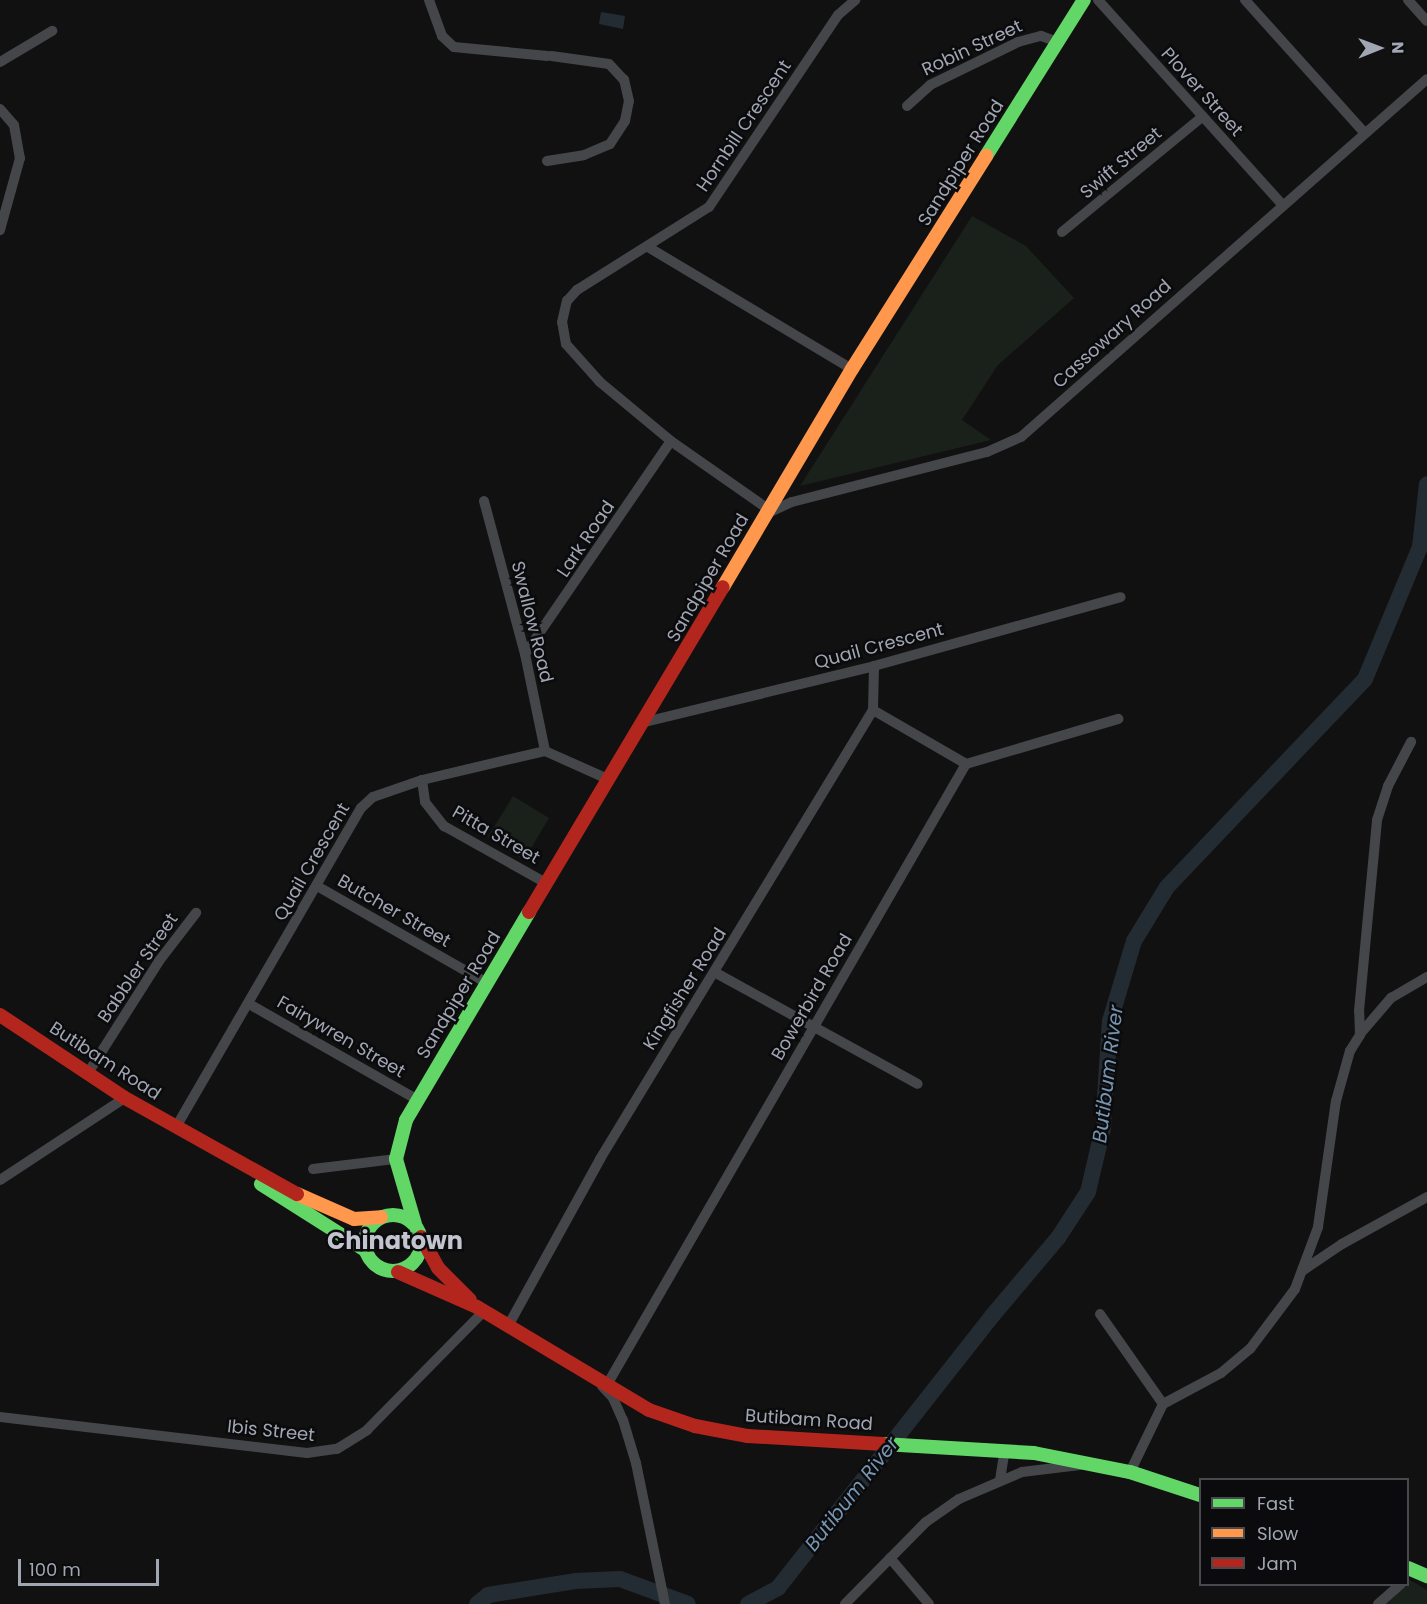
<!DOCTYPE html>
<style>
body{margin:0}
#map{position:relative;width:1427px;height:1604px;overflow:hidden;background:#111;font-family:Poppins,sans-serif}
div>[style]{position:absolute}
.green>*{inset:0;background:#1a201a}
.water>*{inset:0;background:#242c33}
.river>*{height:16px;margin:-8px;padding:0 8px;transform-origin:8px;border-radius:8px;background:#242c33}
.street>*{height:10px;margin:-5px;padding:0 5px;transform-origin:5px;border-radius:5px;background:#45464a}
.fast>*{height:14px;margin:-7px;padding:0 7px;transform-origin:7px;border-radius:7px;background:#63d668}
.fast>.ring{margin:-7px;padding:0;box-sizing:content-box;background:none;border:14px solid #63d668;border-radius:50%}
.slow>*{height:14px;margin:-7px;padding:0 7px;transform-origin:7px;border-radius:7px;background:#ff974d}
.jam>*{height:14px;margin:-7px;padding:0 7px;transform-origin:7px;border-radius:7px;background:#b3261e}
span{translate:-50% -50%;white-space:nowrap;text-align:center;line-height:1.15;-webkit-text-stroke:5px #0b0b0d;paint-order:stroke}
.street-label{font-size:18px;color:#a1a6b3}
.water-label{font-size:20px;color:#7695b1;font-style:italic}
.district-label{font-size:24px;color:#c2c5cf;font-weight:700}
.legend{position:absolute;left:1199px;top:1478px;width:210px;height:108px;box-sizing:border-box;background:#0b0b0d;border:2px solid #47494f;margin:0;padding:8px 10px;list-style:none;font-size:18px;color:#a1a6b3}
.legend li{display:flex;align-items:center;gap:12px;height:30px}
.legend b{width:30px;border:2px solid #47494f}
.north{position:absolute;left:1349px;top:18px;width:60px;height:60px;-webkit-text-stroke:4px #0b0b0d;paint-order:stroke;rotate:89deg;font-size:16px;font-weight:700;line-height:24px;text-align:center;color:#a1a6b3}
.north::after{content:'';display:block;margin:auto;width:21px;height:27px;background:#a1a6b3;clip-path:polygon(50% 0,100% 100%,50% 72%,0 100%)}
.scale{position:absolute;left:18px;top:1559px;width:141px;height:27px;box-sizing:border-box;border:3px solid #a1a6b3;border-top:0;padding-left:8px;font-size:18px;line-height:21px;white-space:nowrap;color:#a1a6b3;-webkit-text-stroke:4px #0b0b0d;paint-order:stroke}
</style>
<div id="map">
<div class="green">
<i style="clip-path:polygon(972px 216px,1026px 246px,1074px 298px,998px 365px,962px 420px,991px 440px,800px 486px)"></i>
<i style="clip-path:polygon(513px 796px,549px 818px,524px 860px,488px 837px)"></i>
<i style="clip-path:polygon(1408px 1579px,1427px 1590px,1427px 1604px,1380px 1604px,1401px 1585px,1408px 1584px)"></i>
</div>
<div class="water">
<i style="clip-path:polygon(601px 12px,625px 16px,623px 29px,599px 24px)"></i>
</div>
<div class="river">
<i style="left:477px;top:1604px;width:14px;rotate:-39deg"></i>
<i style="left:488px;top:1595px;width:88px;rotate:-9.1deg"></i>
<i style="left:575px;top:1581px;width:45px;rotate:-2.5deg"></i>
<i style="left:620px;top:1579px;width:72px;rotate:20.2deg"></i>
<i style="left:748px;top:1604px;width:34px;rotate:-28deg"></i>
<i style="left:778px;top:1588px;width:346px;rotate:-51.8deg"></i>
<i style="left:992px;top:1316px;width:102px;rotate:-49.8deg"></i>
<i style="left:1058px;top:1238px;width:55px;rotate:-56.9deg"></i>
<i style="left:1088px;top:1192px;width:66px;rotate:-76.8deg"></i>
<i style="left:1103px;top:1128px;width:107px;rotate:-86.3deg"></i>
<i style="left:1110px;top:1021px;width:84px;rotate:-73.3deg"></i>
<i style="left:1134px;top:941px;width:63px;rotate:-58.6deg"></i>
<i style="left:1167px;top:887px;width:287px;rotate:-46.4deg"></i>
<i style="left:1365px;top:679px;width:143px;rotate:-67.4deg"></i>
<i style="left:1420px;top:547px;width:63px;rotate:-83.7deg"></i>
</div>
<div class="street">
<i style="left:429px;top:0;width:38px;rotate:70deg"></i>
<i style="left:442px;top:36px;width:16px;rotate:43deg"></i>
<i style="left:454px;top:47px;width:94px;rotate:5.5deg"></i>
<i style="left:1098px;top:0;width:275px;rotate:48deg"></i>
<i style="left:1245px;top:0;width:178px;rotate:48deg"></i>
<i style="left:1408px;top:0;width:28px;rotate:48deg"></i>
<i style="left:0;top:62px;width:61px;rotate:-30.8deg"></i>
<i style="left:907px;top:106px;width:31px;rotate:-42deg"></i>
<i style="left:930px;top:85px;width:98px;rotate:-26deg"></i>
<i style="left:1018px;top:42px;width:24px;rotate:-15deg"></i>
<i style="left:1041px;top:36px;width:18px;rotate:19deg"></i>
<i style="left:0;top:109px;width:21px;rotate:49deg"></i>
<i style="left:14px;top:125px;width:34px;rotate:80deg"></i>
<i style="left:20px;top:158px;width:75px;rotate:105.5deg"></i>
<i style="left:547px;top:161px;width:37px;rotate:-9deg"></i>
<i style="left:584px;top:155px;width:28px;rotate:-23deg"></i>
<i style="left:610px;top:144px;width:27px;rotate:-57deg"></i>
<i style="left:625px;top:121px;width:20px;rotate:-79deg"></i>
<i style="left:629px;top:101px;width:22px;rotate:-103deg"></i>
<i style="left:624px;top:80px;width:22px;rotate:-133deg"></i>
<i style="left:609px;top:64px;width:58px;rotate:-172deg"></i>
<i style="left:1062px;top:232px;width:180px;rotate:-39.4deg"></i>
<i style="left:648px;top:247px;width:238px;rotate:30.9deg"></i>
<i style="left:484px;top:501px;width:158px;rotate:75deg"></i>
<i style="left:525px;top:654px;width:99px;rotate:78.3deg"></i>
<i style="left:768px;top:509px;width:118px;rotate:-145deg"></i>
<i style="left:671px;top:441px;width:92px;rotate:-140.3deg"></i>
<i style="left:600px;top:382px;width:51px;rotate:-131.8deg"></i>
<i style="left:566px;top:344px;width:22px;rotate:-100deg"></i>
<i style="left:562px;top:322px;width:22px;rotate:-77deg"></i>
<i style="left:567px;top:301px;width:15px;rotate:-48deg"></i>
<i style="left:577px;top:290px;width:156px;rotate:-32.2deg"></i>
<i style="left:709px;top:207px;width:231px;rotate:-56.1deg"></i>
<i style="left:838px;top:15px;width:23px;rotate:-41deg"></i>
<i style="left:768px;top:513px;width:26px;rotate:-25deg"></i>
<i style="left:792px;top:502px;width:201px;rotate:-14.4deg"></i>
<i style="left:987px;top:452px;width:37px;rotate:-24deg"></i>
<i style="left:1021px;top:437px;width:541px;rotate:-41.4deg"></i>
<i style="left:525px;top:654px;width:258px;rotate:-55.6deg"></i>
<i style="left:873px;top:710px;width:108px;rotate:30.1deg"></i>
<i style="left:645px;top:722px;width:236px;rotate:-13.7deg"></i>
<i style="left:874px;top:666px;width:256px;rotate:-15.6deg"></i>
<i style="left:422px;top:780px;width:22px;rotate:82deg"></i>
<i style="left:425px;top:802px;width:31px;rotate:52deg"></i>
<i style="left:444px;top:826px;width:117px;rotate:29.2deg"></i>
<i style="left:317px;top:886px;width:196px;rotate:29.7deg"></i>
<i style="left:716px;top:973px;width:230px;rotate:28.8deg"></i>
<i style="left:249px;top:1004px;width:194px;rotate:29.6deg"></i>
<i style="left:1360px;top:1034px;width:48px;rotate:-49.3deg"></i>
<i style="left:1391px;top:998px;width:42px;rotate:-30.3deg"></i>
<i style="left:88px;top:1073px;width:133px;rotate:-57.6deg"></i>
<i style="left:159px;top:961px;width:61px;rotate:-52.4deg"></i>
<i style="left:176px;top:1127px;width:369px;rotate:-59.9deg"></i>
<i style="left:361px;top:808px;width:16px;rotate:-43deg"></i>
<i style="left:373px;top:797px;width:52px;rotate:-19.1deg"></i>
<i style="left:422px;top:780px;width:126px;rotate:-13.3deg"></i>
<i style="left:545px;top:751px;width:69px;rotate:24deg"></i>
<i style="left:313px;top:1169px;width:84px;rotate:-6.9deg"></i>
<i style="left:0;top:1180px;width:149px;rotate:-33.3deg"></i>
<i style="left:1302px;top:1271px;width:48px;rotate:-34deg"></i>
<i style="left:1342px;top:1244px;width:97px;rotate:-28.9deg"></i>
<i style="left:1100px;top:1314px;width:110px;rotate:55deg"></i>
<i style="left:508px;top:1326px;width:191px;rotate:-61.1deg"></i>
<i style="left:600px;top:1159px;width:525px;rotate:-58.7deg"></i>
<i style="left:873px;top:710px;width:44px;rotate:-88.7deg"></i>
<i style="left:608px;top:1383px;width:715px;rotate:-59.96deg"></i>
<i style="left:966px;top:764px;width:159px;rotate:-16.5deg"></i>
<i style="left:602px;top:1386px;width:16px;rotate:47deg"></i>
<i style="left:613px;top:1398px;width:24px;rotate:66deg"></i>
<i style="left:623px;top:1420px;width:45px;rotate:73.2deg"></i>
<i style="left:636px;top:1463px;width:144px;rotate:78.4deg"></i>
<i style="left:0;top:1417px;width:309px;rotate:6.7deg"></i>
<i style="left:307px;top:1453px;width:30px;rotate:-8deg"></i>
<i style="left:337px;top:1449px;width:36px;rotate:-32deg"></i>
<i style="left:367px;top:1430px;width:167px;rotate:-45.5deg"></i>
<i style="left:1130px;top:1472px;width:76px;rotate:-64.1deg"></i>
<i style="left:1163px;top:1404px;width:66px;rotate:-28.1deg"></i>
<i style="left:1221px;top:1373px;width:38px;rotate:-40deg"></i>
<i style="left:1250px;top:1349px;width:75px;rotate:-53.1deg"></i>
<i style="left:1295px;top:1289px;width:66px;rotate:-69.6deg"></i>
<i style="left:1318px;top:1227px;width:127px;rotate:-81.9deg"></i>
<i style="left:1336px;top:1101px;width:52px;rotate:-74.4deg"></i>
<i style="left:1350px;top:1051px;width:19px;rotate:-58deg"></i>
<i style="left:1360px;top:1035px;width:24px;rotate:-92deg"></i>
<i style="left:1359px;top:1011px;width:192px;rotate:-84.6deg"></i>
<i style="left:1377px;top:820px;width:36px;rotate:-72deg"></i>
<i style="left:1388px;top:786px;width:50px;rotate:-62.4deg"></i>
<i style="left:1000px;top:1480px;width:30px;rotate:-81deg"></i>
<i style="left:890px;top:1558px;width:60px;rotate:49.7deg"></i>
<i style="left:845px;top:1604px;width:115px;rotate:-45.4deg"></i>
<i style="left:926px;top:1522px;width:40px;rotate:-34.9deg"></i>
<i style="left:959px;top:1499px;width:69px;rotate:-23.2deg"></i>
<i style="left:1022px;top:1472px;width:58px;rotate:-6.9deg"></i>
<i style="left:1378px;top:1604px;width:30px;rotate:-41deg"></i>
</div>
<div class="fast">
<i style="left:986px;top:156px;width:184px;rotate:-57.9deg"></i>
<i style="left:261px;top:1184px;width:123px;rotate:32.4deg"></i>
<i class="ring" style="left:365px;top:1215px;width:42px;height:42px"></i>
<i style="left:415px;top:1224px;width:68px;rotate:-106.3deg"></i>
<i style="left:396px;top:1159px;width:40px;rotate:-75.6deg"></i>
<i style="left:406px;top:1120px;width:242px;rotate:-59.4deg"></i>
<i style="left:883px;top:1444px;width:151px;rotate:3.4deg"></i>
<i style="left:1034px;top:1453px;width:98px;rotate:11.2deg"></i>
<i style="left:1130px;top:1472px;width:74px;rotate:18.2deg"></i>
<i style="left:1408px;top:1568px;width:21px;rotate:23deg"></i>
</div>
<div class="slow">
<i style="left:723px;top:587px;width:253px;rotate:-59.4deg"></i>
<i style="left:852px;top:369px;width:252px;rotate:-57.8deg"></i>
<i style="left:297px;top:1194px;width:62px;rotate:23.7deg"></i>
<i style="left:354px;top:1219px;width:27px;rotate:-4deg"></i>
</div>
<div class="jam">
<i style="left:529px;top:912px;width:378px;rotate:-59.2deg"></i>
<i style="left:0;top:1015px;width:150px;rotate:33.6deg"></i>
<i style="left:125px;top:1098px;width:197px;rotate:29.2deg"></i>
<i style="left:421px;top:1237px;width:35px;rotate:61deg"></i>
<i style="left:438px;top:1268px;width:45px;rotate:45deg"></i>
<i style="left:398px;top:1272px;width:86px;rotate:23.9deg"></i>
<i style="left:477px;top:1307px;width:200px;rotate:30.9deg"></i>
<i style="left:649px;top:1410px;width:49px;rotate:19.2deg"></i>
<i style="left:695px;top:1426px;width:54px;rotate:10.7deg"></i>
<i style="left:748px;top:1436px;width:135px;rotate:3.4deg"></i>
</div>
<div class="street-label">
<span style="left:972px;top:48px;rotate:-25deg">Robin Street</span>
<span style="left:1202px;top:92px;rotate:48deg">Plover Street</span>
<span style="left:744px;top:126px;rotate:-56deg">Hornbill Crescent</span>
<span style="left:961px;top:163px;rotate:-58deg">Sandpiper Road</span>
<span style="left:1121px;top:163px;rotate:-40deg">Swift Street</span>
<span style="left:1112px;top:334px;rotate:-42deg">Cassowary Road</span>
<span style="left:586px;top:539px;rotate:-56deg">Lark Road</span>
<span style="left:708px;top:578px;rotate:-60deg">Sandpiper Road</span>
<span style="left:532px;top:622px;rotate:76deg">Swallow Road</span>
<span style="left:879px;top:646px;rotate:-15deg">Quail Crescent</span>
<span style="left:496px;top:835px;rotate:30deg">Pitta Street</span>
<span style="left:312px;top:862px;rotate:-60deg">Quail Crescent</span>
<span style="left:394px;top:911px;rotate:30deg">Butcher Street</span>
<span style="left:138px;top:968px;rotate:-56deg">Babbler Street</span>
<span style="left:685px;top:989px;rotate:-58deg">Kingfisher Road</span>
<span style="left:459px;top:995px;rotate:-59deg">Sandpiper Road</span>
<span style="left:812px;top:997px;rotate:-60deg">Bowerbird Road</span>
<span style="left:341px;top:1037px;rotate:30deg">Fairywren Street</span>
<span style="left:105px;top:1061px;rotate:33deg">Butibam Road</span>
<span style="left:809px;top:1420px;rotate:4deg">Butibam Road</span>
<span style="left:271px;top:1431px;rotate:6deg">Ibis Street</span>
</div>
<div class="water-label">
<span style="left:1108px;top:1074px;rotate:-83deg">Butibum River</span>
<span style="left:852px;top:1494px;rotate:-52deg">Butibum River</span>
</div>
<div class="district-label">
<span style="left:395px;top:1241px">Chinatown</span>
</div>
<ul class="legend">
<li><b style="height:8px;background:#63d668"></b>Fast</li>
<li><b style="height:8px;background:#ff974d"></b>Slow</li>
<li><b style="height:8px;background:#b3261e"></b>Jam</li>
</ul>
<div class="north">N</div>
<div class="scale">100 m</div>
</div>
